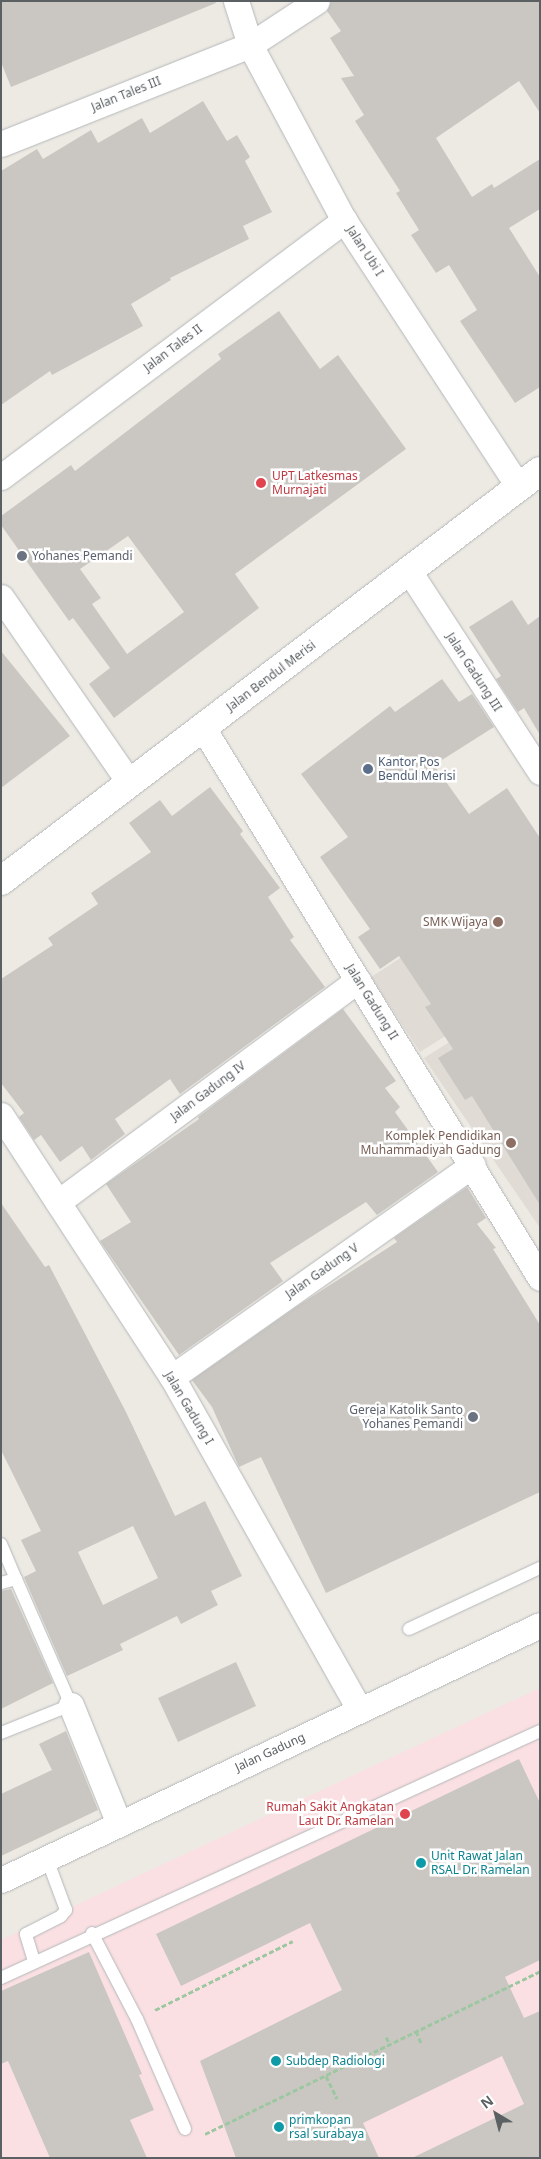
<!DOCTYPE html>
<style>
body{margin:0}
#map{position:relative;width:541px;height:2159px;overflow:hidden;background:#edeae3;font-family:"Noto Sans",sans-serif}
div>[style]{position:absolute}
.education>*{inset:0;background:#e0dbd5}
.medical>*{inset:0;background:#fae0e2}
.building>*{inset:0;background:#cac7c2}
.path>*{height:3px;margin-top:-1.5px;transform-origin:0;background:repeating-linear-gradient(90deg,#9cc7a1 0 5px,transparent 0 7.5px)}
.roads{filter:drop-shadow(0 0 1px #b4b7ba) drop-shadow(0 0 1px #b4b7ba)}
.lane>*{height:12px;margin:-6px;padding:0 6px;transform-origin:6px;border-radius:6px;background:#fff}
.street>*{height:25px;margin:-12.5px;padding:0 12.5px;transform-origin:12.5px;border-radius:12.5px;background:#fff}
.secondary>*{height:28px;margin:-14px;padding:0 14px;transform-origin:14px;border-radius:14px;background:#fff}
.dots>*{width:14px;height:14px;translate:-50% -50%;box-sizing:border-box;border:2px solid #fff;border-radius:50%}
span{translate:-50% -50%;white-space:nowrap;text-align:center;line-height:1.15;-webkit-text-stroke:5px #fff;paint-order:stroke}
.street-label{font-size:12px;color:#5b6063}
.health-label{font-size:12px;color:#be3a42}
.left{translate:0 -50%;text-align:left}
.right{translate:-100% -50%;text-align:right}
.worship-label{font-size:12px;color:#5b616d}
.service-label{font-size:12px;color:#4e5e75}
.education-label{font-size:12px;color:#785e54}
.culture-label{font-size:12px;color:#0d838f}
.frame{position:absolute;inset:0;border:2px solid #5b6063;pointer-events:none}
.north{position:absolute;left:471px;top:2089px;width:50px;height:50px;-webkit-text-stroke:4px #fff;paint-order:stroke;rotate:323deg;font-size:14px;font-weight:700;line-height:20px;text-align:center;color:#5b6063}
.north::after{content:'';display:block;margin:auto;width:18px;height:22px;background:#5b6063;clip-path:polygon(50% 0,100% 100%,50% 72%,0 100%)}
</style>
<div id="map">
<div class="education">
<i style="clip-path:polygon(540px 868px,540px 976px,420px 1052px,371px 977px)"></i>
<i style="clip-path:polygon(540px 985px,540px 1228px,424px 1058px)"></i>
</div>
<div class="medical">
<i style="clip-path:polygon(540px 1688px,540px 2158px,1px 2158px,1px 1940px)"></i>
</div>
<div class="building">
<i style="clip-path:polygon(1px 1px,215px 1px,216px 3px,11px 87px,1px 62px)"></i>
<i style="clip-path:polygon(331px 1px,540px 1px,540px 113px,519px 81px,436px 138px,472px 197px,492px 184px,494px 188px,540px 159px,540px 209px,509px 228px,540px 277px,540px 387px,515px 403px,460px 321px,477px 310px,449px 265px,436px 273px,411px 235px,419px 230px,396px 193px,400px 191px,355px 121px,364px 115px,341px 78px,354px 76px,330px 38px,341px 31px,327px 11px)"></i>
<i style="clip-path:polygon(203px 101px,227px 141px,237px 135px,250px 157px,245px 161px,272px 212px,243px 226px,249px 239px,170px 278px,171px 280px,131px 304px,143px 326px,52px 375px,50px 371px,1px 405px,1px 171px,37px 149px,43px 159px,91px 130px,98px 143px,142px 118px,150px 133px)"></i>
<i style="clip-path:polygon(evenodd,279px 311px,320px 369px,338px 355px,406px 449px,235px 574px,259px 608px,114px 718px,89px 684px,110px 668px,73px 618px,69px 621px,1px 525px,1px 516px,71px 465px,75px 471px,221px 359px,218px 354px,279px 311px,128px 536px,184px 612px,127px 654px,92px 604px,101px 598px,80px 569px,128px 536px)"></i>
<i style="clip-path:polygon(512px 600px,528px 625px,540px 616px,540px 735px,524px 708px,518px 712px,496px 679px,501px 676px,469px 627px)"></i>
<i style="clip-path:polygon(1px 651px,70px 736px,1px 788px)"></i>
<i style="clip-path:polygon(442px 679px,459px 702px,472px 694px,494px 727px,434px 765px,469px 814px,507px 788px,540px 838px,540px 1205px,472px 1096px,465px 1100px,438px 1058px,453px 1049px,425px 1007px,431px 1004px,399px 956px,380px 969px,358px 937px,370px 929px,320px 857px,348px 837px,301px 774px,390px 706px,395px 712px)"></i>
<i style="clip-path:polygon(210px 787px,243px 831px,240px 834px,280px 888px,268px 897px,294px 937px,290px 940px,325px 987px,180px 1094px,170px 1079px,115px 1119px,125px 1134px,91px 1160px,82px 1146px,60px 1162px,41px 1135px,34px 1140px,19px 1117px,24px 1113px,1px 1083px,1px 979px,53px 945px,48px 938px,98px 904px,91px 893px,151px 852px,129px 823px,160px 800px,172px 816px)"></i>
<i style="clip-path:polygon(343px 1009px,396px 1081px,385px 1088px,400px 1107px,395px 1112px,438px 1172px,377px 1215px,366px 1202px,270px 1263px,283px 1281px,179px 1355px,100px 1241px,131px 1222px,106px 1184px,199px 1119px,198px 1117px)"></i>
<i style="clip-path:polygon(467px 1187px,486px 1218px,477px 1224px,496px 1248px,493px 1249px,540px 1325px,540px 1492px,326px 1593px,261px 1457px,239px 1467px,212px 1407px,192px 1380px,299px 1305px,397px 1242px,394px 1238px)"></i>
<i style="clip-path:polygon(evenodd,1px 1203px,45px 1267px,49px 1265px,126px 1412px,175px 1516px,205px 1501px,242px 1576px,211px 1591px,218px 1605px,181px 1624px,177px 1616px,120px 1644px,123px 1650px,67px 1676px,24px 1577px,36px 1571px,21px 1540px,41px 1531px,1px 1450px,1px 1203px,133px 1526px,158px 1578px,103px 1605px,78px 1552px,133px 1526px)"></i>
<i style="clip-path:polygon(11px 1589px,53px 1683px,1px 1709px,1px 1591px)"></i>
<i style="clip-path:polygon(236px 1662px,256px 1706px,178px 1742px,158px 1698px)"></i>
<i style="clip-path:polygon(66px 1731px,98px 1810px,1px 1856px,1px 1794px,52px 1770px,39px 1744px)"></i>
<i style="clip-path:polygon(519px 1759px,540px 1803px,540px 1960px,505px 1977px,524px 2018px,540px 2011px,540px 2158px,412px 2158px,524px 2104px,502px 2056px,363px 2123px,379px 2158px,236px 2158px,200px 2061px,342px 1990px,310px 1923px,181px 1986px,156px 1934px)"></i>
<i style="clip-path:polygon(89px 1952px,142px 2074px,139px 2075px,154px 2110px,130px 2120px,147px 2158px,50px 2158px,8px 2061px,1px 2064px,1px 1991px)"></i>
</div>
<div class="path">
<i style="left:155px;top:2010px;width:154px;rotate:-26.6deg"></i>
<i style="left:416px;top:2031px;width:13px;rotate:67deg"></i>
<i style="left:386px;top:2037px;width:8px;rotate:60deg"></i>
<i style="left:326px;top:2076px;width:25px;rotate:64deg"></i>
<i style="left:205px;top:2134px;width:373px;rotate:-25.9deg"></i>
</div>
<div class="roads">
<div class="lane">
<i style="left:1px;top:1544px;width:38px;rotate:67deg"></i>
<i style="left:16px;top:1579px;width:16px;rotate:165deg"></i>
<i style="left:409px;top:1629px;width:145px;rotate:-25deg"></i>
<i style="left:1px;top:1733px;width:75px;rotate:-21.8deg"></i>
<i style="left:71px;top:1705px;width:137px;rotate:-113.6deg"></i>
<i style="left:92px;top:1933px;width:97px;rotate:62.4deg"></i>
<i style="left:137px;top:2019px;width:120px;rotate:66.4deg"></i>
<i style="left:34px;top:1961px;width:28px;rotate:-107deg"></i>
<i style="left:26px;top:1934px;width:39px;rotate:-27deg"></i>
<i style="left:61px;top:1916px;width:8px;rotate:-50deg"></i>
<i style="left:66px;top:1910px;width:54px;rotate:-110.4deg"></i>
<i style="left:1px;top:1978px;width:593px;rotate:-24.62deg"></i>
</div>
<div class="street">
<i style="left:236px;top:1px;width:46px;rotate:72.3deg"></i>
<i style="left:250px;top:45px;width:199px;rotate:61.8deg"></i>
<i style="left:344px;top:220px;width:319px;rotate:56.8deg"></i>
<i style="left:1px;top:144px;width:268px;rotate:-21.7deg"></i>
<i style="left:250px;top:45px;width:80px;rotate:-33.3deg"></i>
<i style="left:1px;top:477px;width:429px;rotate:-36.8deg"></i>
<i style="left:409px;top:571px;width:240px;rotate:56.9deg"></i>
<i style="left:1px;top:597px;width:226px;rotate:55.3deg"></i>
<i style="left:203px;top:728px;width:645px;rotate:58.5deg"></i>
<i style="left:1px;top:1115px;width:313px;rotate:56.9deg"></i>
<i style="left:172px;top:1377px;width:382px;rotate:60.6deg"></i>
<i style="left:58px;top:1202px;width:373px;rotate:-36.5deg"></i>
<i style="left:172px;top:1377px;width:368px;rotate:-35.2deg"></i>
<i style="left:71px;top:1705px;width:128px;rotate:68deg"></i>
<i style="left:1px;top:1880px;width:596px;rotate:-25.32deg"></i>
</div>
<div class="secondary">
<i style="left:1px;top:881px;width:677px;rotate:-37.26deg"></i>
</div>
</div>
<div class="dots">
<i style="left:261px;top:483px;background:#e0444e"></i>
<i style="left:22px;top:556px;background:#6b7280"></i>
<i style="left:368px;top:769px;background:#5c6f8a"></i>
<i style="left:498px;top:922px;background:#8d6e63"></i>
<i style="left:511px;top:1143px;background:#8d6e63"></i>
<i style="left:473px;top:1417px;background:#6b7280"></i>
<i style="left:405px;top:1814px;background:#e0444e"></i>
<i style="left:421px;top:1863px;background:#0f9aa8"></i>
<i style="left:276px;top:2061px;background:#0f9aa8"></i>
<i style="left:279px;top:2127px;background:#0f9aa8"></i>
</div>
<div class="street-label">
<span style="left:126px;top:94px;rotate:-22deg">Jalan Tales III</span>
<span style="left:365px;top:251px;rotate:57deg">Jalan Ubi I</span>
<span style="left:173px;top:348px;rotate:-37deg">Jalan Tales II</span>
<span style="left:474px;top:672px;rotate:57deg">Jalan Gadung III</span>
<span style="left:271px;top:676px;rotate:-37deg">Jalan Bendul Merisi</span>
<span style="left:372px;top:1002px;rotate:58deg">Jalan Gadung II</span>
<span style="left:208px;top:1091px;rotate:-37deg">Jalan Gadung IV</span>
<span style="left:322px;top:1271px;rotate:-35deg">Jalan Gadung V</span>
<span style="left:189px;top:1408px;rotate:59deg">Jalan Gadung I</span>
<span style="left:270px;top:1752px;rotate:-25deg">Jalan Gadung</span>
</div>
<div class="health-label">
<span class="left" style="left:272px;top:483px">UPT Latkesmas<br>Murnajati</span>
<span class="right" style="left:394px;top:1814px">Rumah Sakit Angkatan<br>Laut Dr. Ramelan</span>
</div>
<div class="worship-label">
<span class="left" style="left:32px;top:556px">Yohanes Pemandi</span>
<span class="right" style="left:463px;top:1417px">Gereja Katolik Santo<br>Yohanes Pemandi</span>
</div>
<div class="service-label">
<span class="left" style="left:378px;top:769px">Kantor Pos<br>Bendul Merisi</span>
</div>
<div class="education-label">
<span class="right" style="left:488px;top:922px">SMK Wijaya</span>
<span class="right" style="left:501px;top:1143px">Komplek Pendidikan<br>Muhammadiyah Gadung</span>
</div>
<div class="culture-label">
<span class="left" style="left:431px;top:1863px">Unit Rawat Jalan<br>RSAL Dr. Ramelan</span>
<span class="left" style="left:286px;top:2061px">Subdep Radiologi</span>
<span class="left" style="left:289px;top:2127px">primkopan<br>rsal surabaya</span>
</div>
<div class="frame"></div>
<div class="north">N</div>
</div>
